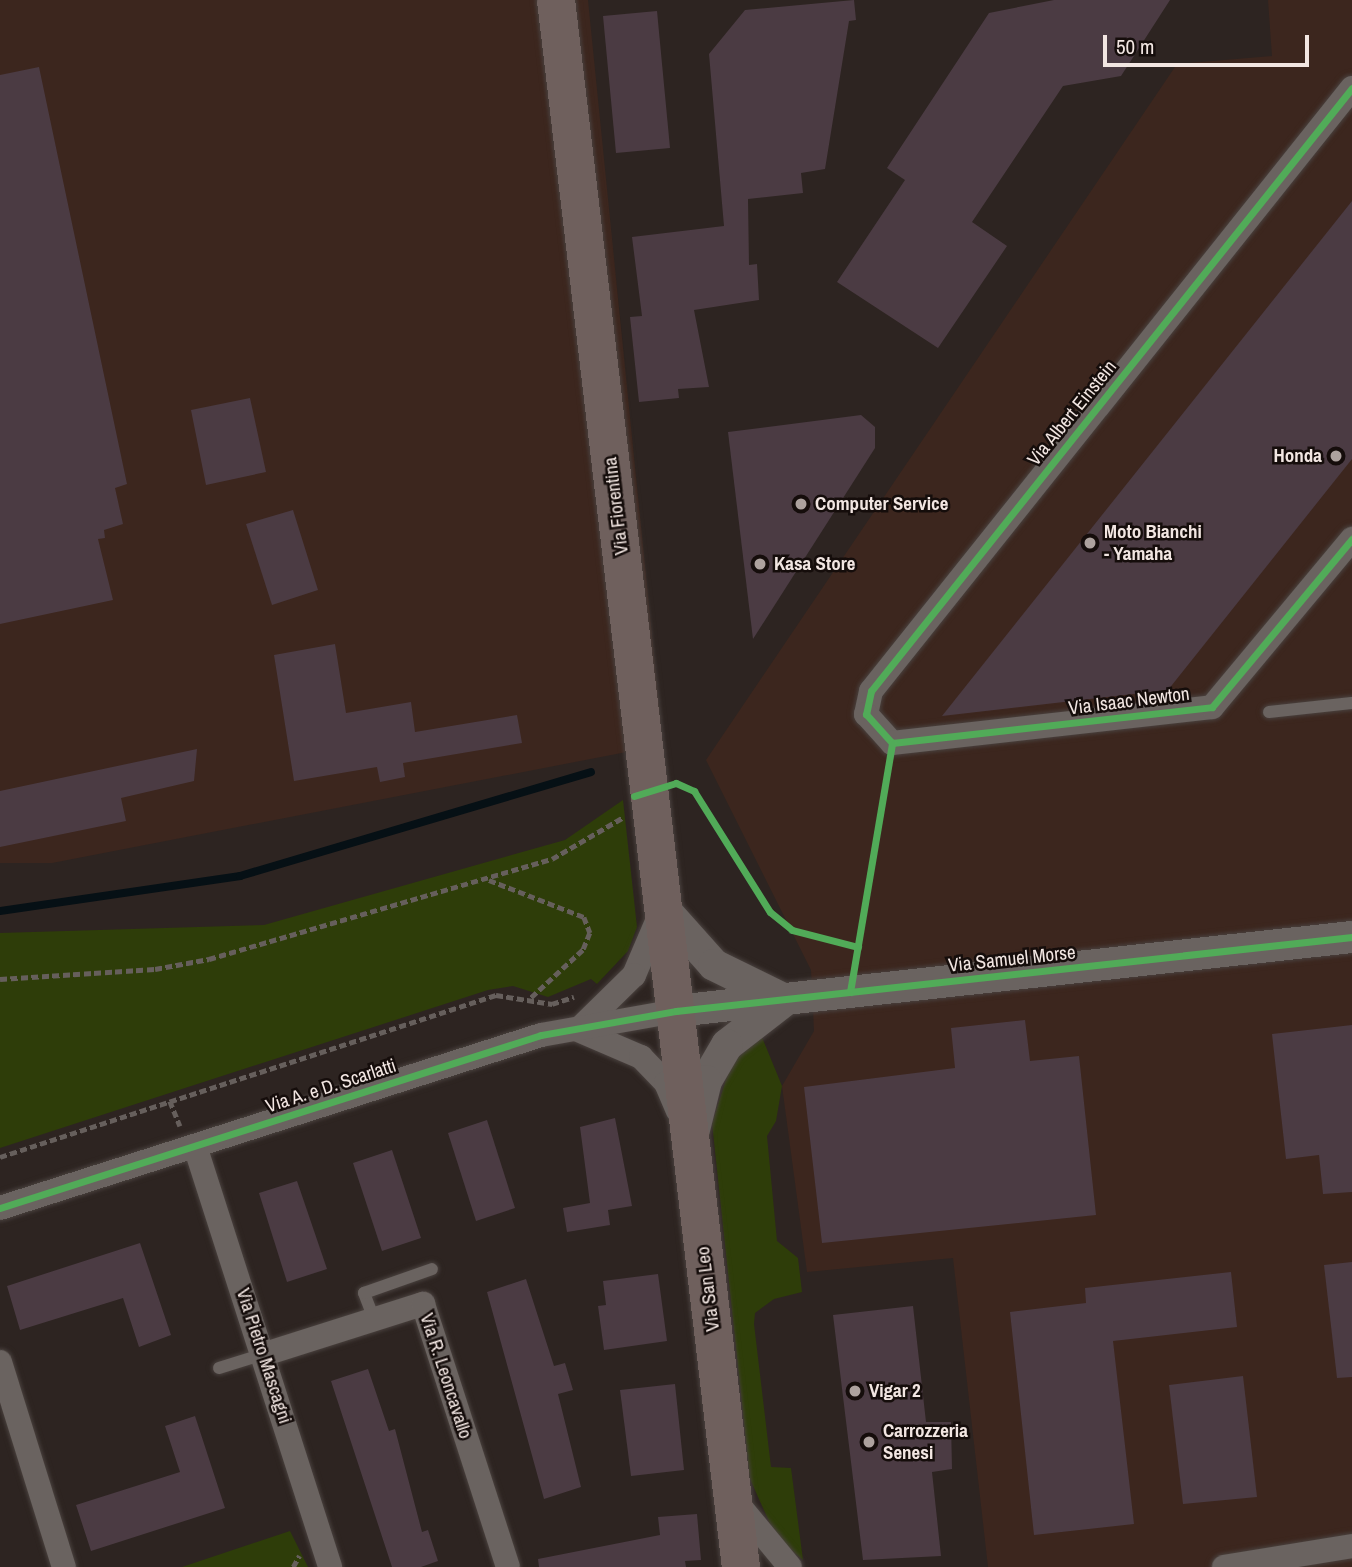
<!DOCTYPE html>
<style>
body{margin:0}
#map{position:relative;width:1352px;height:1567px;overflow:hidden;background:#2d2421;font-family:"Archivo Narrow",sans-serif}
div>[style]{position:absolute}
.built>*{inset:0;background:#3c261e}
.green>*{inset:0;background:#2e3d09}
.stream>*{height:8px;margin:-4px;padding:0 4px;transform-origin:4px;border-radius:4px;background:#061015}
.building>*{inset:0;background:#4b3b43}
.path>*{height:4.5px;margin-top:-2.25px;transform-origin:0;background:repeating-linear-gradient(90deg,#665f5c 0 7px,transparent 0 10.5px)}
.roads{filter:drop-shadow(0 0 2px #49413e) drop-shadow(0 0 2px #49413e)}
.service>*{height:12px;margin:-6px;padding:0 6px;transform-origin:6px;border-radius:6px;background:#6a6360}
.minor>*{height:24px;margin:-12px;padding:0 12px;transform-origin:12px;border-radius:12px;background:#6a6360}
.tertiary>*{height:32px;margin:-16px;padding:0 16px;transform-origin:16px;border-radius:16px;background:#6a6360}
.primary>*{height:38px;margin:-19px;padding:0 19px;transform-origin:19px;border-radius:19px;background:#6f605d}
.cycleway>*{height:7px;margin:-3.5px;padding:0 3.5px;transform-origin:3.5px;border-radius:3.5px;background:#51ab58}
.dots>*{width:19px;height:19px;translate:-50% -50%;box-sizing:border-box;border:4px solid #150d0b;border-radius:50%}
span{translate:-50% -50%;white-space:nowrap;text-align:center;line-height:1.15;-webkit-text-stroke:5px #150d0b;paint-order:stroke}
.street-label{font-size:19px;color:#f2e6e2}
.poi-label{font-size:19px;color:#f2e6e2;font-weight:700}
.right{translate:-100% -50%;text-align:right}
.left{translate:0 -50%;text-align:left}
.scale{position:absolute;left:1103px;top:35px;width:206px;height:32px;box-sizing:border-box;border:4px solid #f2e6e2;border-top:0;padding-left:9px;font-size:21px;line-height:24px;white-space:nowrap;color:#f2e6e2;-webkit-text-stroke:5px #150d0b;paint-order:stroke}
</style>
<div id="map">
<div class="built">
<i style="clip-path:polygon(0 0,588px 0,663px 745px,52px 863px,0 863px)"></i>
<i style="clip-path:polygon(1268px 0,1352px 0,1352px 1567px,988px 1567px,953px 1258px,807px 1272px,782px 1086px,814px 1031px,811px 970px,706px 760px,1177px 64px,1272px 56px)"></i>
</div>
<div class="green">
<i style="clip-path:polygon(623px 800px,637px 927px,628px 951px,597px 984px,591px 979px,548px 997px,513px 986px,488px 990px,0 1148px,0 933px,264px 925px,565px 840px)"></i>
<i style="clip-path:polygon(759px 1030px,782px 1086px,776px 1121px,767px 1136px,777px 1241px,798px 1258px,802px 1292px,774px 1299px,755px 1313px,754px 1324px,771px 1467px,791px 1468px,803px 1560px,776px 1537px,750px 1479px,712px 1123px,732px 1061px)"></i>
<i style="clip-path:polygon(290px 1531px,308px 1567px,182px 1567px)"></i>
</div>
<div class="stream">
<i style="left:0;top:911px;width:243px;rotate:-8.3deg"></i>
<i style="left:240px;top:876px;width:366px;rotate:-16.5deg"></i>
</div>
<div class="building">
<i style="clip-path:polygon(854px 0,856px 20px,849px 21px,825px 169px,801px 173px,803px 193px,748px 199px,749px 265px,757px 264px,759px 300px,694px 310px,709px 387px,678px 389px,679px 398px,639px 402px,630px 317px,642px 316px,632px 237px,724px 226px,709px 54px,745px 10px)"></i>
<i style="clip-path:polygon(1054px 0,1170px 0,1121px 76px,1063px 86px,972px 222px,1007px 246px,938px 348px,837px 282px,905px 180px,887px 168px,989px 13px)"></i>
<i style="clip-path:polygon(657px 11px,670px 148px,616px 153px,603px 16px)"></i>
<i style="clip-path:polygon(39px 67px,127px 484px,115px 488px,123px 524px,104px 530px,105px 538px,98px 539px,113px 600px,0 624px,0 75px)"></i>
<i style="clip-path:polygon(1352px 201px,1352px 459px,1168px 690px,942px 716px)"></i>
<i style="clip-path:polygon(250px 398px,266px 472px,206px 485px,191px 410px)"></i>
<i style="clip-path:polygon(861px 415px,875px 427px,875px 448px,753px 639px,728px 432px)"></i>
<i style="clip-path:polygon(293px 510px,318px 590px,272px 605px,246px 524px)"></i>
<i style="clip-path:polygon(335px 644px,346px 713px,411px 702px,415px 732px,517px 715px,522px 743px,403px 763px,405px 777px,380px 782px,377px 767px,294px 781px,274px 655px)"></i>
<i style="clip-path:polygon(197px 749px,194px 781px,121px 798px,126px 821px,0 847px,0 791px)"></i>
<i style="clip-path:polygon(1025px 1020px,1030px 1061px,1079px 1056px,1096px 1215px,822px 1243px,804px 1087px,955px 1068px,951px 1028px)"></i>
<i style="clip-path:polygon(1352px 1025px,1352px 1192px,1323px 1194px,1319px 1155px,1286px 1159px,1272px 1034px)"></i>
<i style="clip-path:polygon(615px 1118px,632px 1206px,608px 1210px,610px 1225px,567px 1232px,563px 1208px,590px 1203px,580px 1127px)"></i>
<i style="clip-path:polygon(487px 1120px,515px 1208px,476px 1221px,448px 1133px)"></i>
<i style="clip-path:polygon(392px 1150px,421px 1238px,382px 1251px,353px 1163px)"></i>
<i style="clip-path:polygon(297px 1181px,327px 1269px,287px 1282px,259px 1193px)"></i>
<i style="clip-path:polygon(140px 1243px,171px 1335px,139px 1347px,123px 1298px,20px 1330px,7px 1286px)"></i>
<i style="clip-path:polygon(1352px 1262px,1352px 1377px,1337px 1378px,1324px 1265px)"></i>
<i style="clip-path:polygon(1231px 1272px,1237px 1327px,1113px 1341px,1134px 1524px,1034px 1535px,1010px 1312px,1086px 1303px,1085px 1288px)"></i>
<i style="clip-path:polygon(658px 1274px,667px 1341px,604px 1350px,598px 1306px,606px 1305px,603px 1281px)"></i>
<i style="clip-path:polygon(526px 1279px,554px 1366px,565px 1363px,573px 1390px,558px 1394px,581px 1487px,544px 1499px,487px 1292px)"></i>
<i style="clip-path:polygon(913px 1306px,926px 1422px,951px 1422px,952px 1469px,932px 1472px,941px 1556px,863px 1560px,833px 1315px)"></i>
<i style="clip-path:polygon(368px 1369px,389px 1431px,395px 1429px,422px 1532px,428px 1530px,438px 1561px,421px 1567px,392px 1567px,331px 1381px)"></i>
<i style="clip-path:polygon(1243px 1376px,1257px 1497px,1183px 1504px,1169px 1385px)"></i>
<i style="clip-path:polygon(675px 1384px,684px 1470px,631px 1476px,620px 1390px)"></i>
<i style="clip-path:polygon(195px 1416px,225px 1508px,91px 1551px,76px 1505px,180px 1472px,165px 1426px)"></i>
<i style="clip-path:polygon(697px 1514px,701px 1560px,685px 1561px,686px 1567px,539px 1567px,538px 1559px,660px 1535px,658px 1517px)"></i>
</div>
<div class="path">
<i style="left:489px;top:880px;width:102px;rotate:21.3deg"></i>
<i style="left:584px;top:917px;width:17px;rotate:69deg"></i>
<i style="left:590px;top:933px;width:18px;rotate:112deg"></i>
<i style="left:583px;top:950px;width:71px;rotate:137.3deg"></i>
<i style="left:0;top:979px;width:155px;rotate:-3.7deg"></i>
<i style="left:155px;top:969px;width:55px;rotate:-10.5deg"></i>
<i style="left:209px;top:959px;width:357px;rotate:-16.3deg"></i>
<i style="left:552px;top:859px;width:81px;rotate:-30.4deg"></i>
<i style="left:170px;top:1101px;width:27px;rotate:68deg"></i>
<i style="left:0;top:1157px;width:522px;rotate:-18.09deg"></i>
<i style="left:496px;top:995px;width:57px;rotate:9.1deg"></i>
<i style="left:552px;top:1004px;width:23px;rotate:-18deg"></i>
<i style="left:293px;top:1567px;width:13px;rotate:-61deg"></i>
</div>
<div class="roads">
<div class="service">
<i style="left:1269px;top:712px;width:83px;rotate:-6.2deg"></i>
<i style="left:374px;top:1319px;width:28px;rotate:-111deg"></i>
<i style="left:364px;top:1293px;width:72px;rotate:-19.4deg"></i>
<i style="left:219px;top:1368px;width:47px;rotate:-17.3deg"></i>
</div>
<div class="minor">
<i style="left:1352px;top:88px;width:771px;rotate:128.58deg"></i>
<i style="left:871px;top:691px;width:24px;rotate:102deg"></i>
<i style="left:866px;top:714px;width:39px;rotate:48deg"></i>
<i style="left:892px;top:743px;width:322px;rotate:-6.4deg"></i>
<i style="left:1212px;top:707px;width:219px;rotate:-50.2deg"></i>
<i style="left:661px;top:912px;width:69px;rotate:113.2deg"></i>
<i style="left:634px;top:975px;width:78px;rotate:135.5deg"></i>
<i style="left:578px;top:1030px;width:69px;rotate:23.2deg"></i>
<i style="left:641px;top:1057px;width:36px;rotate:46deg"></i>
<i style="left:666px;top:1083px;width:30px;rotate:67deg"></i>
<i style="left:195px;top:1146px;width:442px;rotate:72.2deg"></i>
<i style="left:0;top:1208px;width:568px;rotate:-17.73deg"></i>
<i style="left:541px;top:1035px;width:137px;rotate:-10.1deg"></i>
<i style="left:265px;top:1354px;width:166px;rotate:-17.6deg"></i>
<i style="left:423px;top:1304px;width:276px;rotate:72.1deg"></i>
<i style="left:0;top:1362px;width:215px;rotate:72.7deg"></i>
<i style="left:737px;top:1503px;width:83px;rotate:50.4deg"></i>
<i style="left:1224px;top:1567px;width:130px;rotate:-9.3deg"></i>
</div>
<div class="tertiary">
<i style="left:663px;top:908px;width:76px;rotate:48.2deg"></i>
<i style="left:714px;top:965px;width:79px;rotate:26.2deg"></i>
<i style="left:785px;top:1000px;width:73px;rotate:142.2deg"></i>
<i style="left:727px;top:1045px;width:42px;rotate:120.3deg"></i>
<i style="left:706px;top:1081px;width:50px;rotate:103.8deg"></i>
<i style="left:676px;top:1011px;width:680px;rotate:-6.25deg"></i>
</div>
<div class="primary">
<i style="left:556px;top:0;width:1578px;rotate:83.27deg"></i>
</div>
</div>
<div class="cycleway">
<i style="left:1352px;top:88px;width:771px;rotate:128.58deg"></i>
<i style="left:871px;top:691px;width:24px;rotate:102deg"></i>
<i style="left:866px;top:714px;width:39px;rotate:48deg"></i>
<i style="left:892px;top:743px;width:322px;rotate:-6.4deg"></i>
<i style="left:1212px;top:707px;width:219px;rotate:-50.2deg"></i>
<i style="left:634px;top:796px;width:44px;rotate:-17.2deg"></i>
<i style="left:676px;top:783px;width:20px;rotate:24deg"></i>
<i style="left:694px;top:791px;width:143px;rotate:57.9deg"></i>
<i style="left:770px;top:912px;width:28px;rotate:39deg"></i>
<i style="left:792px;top:930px;width:68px;rotate:14.4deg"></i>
<i style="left:850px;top:992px;width:253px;rotate:-80.4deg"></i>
<i style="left:0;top:1208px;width:568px;rotate:-17.73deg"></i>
<i style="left:541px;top:1035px;width:137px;rotate:-10.1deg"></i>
<i style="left:676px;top:1011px;width:680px;rotate:-6.25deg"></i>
</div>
<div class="dots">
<i style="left:1336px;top:456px;background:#ada29e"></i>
<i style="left:801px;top:504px;background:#ada29e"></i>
<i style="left:1090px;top:543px;background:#ada29e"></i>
<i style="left:760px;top:564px;background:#ada29e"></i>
<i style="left:855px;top:1391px;background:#ada29e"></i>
<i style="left:869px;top:1442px;background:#ada29e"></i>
</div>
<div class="street-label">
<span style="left:1072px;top:413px;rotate:-51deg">Via Albert Einstein</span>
<span style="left:616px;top:506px;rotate:-97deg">Via Fiorentina</span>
<span style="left:1129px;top:701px;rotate:-7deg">Via Isaac Newton</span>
<span style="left:1012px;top:959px;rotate:-6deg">Via Samuel Morse</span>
<span style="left:331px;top:1086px;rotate:-18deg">Via A. e D. Scarlatti</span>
<span style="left:708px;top:1289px;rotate:-97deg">Via San Leo</span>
<span style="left:264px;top:1356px;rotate:72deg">Via Pietro Mascagni</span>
<span style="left:446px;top:1376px;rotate:72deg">Via R. Leoncavallo</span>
</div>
<div class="poi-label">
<span class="right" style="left:1322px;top:456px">Honda</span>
<span class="left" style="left:815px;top:504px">Computer Service</span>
<span class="left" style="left:1104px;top:543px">Moto Bianchi<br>- Yamaha</span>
<span class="left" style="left:774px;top:564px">Kasa Store</span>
<span class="left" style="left:869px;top:1391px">Vigar 2</span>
<span class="left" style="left:883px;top:1442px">Carrozzeria<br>Senesi</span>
</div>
<div class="scale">50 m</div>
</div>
